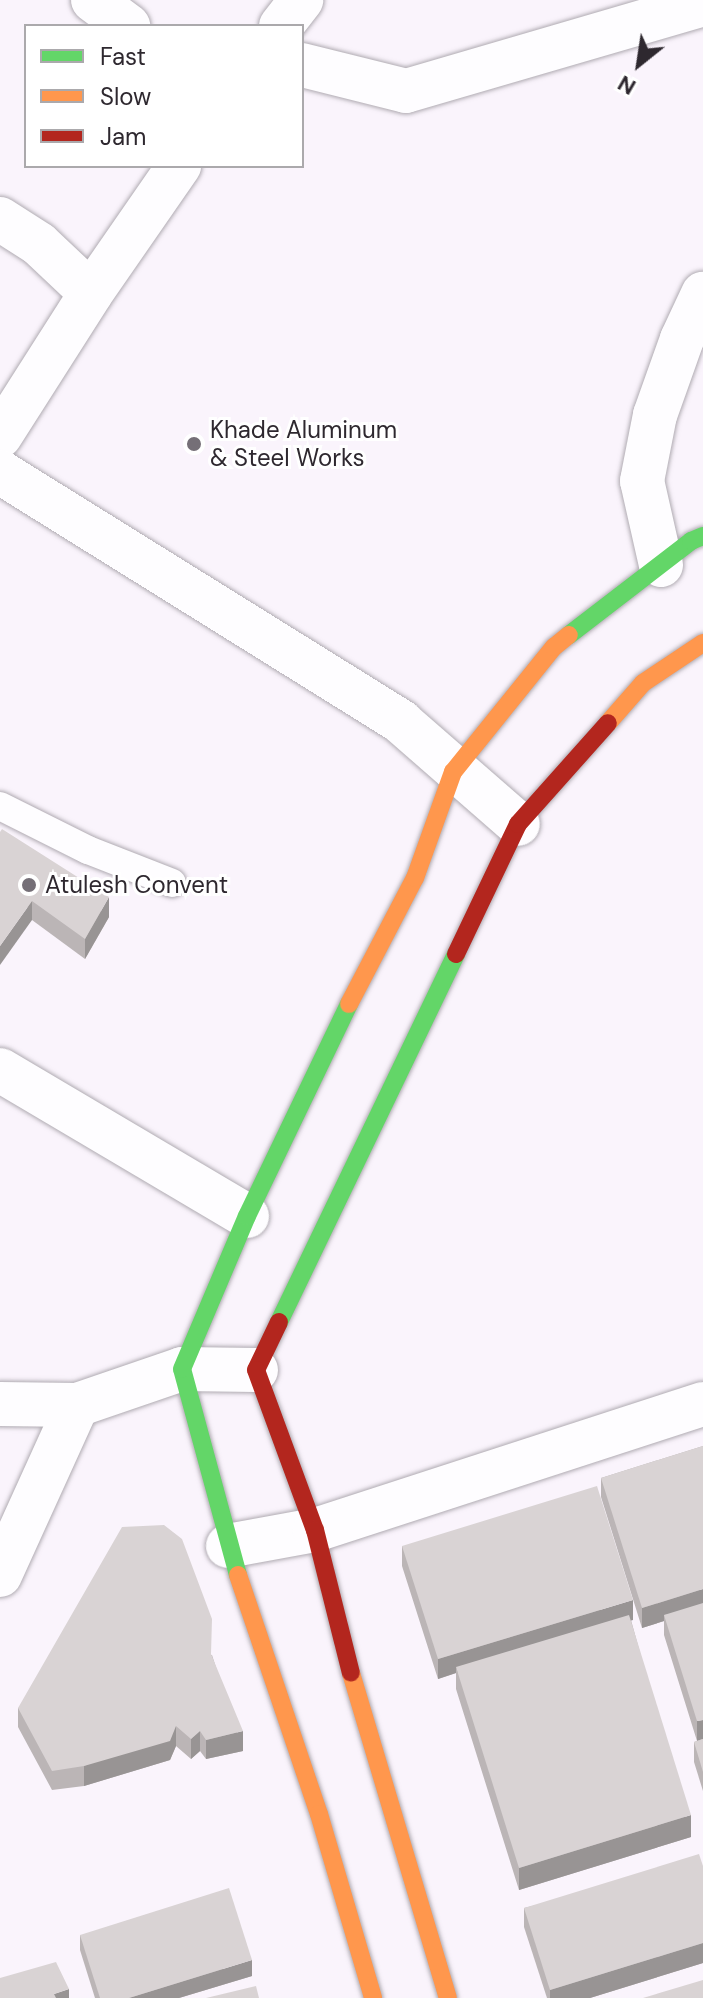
<!DOCTYPE html>
<style>
body{margin:0}
#map{position:relative;width:703px;height:1998px;overflow:hidden;background:#faf4fc;font-family:"DM Sans",sans-serif}
div>[style]{position:absolute}
.roads{filter:drop-shadow(0 0 2px #b0abb2) drop-shadow(0 0 2px #b0abb2)}
.lane>*{height:28px;margin:-14px;padding:0 14px;transform-origin:14px;border-radius:14px;background:#fefdff}
.street>*{height:44px;margin:-22px;padding:0 22px;transform-origin:22px;border-radius:22px;background:#fefdff}
.fast>*{height:18px;margin:-9px;padding:0 9px;transform-origin:9px;border-radius:9px;background:#63d668}
.slow>*{height:18px;margin:-9px;padding:0 9px;transform-origin:9px;border-radius:9px;background:#ff974d}
.jam>*{height:18px;margin:-9px;padding:0 9px;transform-origin:9px;border-radius:9px;background:#b3261e}
.wall>*{inset:0;background:#bbb5b6}
.shaded-wall>*{inset:0;background:#989494}
.building>*{inset:0;background:#d9d3d4}
.dots>*{width:22px;height:22px;translate:-50% -50%;box-sizing:border-box;border:4px solid #fff;border-radius:50%}
span{translate:-50% -50%;white-space:nowrap;text-align:center;line-height:1.15;-webkit-text-stroke:6px #fff;paint-order:stroke}
.poi-label{font-size:24px;color:#2e282f}
.left{translate:0 -50%;text-align:left}
.legend{position:absolute;left:24px;top:24px;width:280px;height:144px;box-sizing:border-box;background:#fff;border:2px solid #aba9ac;margin:0;padding:10px 14px;list-style:none;font-size:24px;color:#2e282f}
.legend li{display:flex;align-items:center;gap:16px;height:40px}
.legend b{width:40px;border:2px solid #aba9ac}
.north{position:absolute;left:599px;top:24px;width:80px;height:80px;-webkit-text-stroke:6px #fff;paint-order:stroke;rotate:210deg;font-size:22px;font-weight:700;line-height:32px;text-align:center;color:#2e282f}
.north::after{content:'';display:block;margin:auto;width:28px;height:36px;background:#2e282f;clip-path:polygon(50% 0,100% 100%,50% 72%,0 100%)}
</style>
<div id="map">
<div class="roads">
<div class="lane">
<i style="left:0;top:806px;width:98px;rotate:26.6deg"></i>
<i style="left:88px;top:850px;width:90px;rotate:21.4deg"></i>
</div>
<div class="street">
<i style="left:93px;top:0;width:44px;rotate:36.6deg"></i>
<i style="left:281px;top:26px;width:33px;rotate:-52deg"></i>
<i style="left:302px;top:65px;width:107px;rotate:14deg"></i>
<i style="left:406px;top:91px;width:309px;rotate:-16.3deg"></i>
<i style="left:0;top:219px;width:46px;rotate:32.7deg"></i>
<i style="left:39px;top:244px;width:71px;rotate:43.3deg"></i>
<i style="left:0;top:436px;width:169px;rotate:-57.5deg"></i>
<i style="left:91px;top:293px;width:155px;rotate:-55.3deg"></i>
<i style="left:0;top:472px;width:473px;rotate:31.9deg"></i>
<i style="left:401px;top:722px;width:155px;rotate:41.1deg"></i>
<i style="left:661px;top:565px;width:86px;rotate:-102.7deg"></i>
<i style="left:642px;top:481px;width:67px;rotate:-78.9deg"></i>
<i style="left:655px;top:415px;width:81px;rotate:-70.4deg"></i>
<i style="left:682px;top:339px;width:50px;rotate:-65deg"></i>
<i style="left:0;top:1070px;width:287px;rotate:30.6deg"></i>
<i style="left:0;top:1404px;width:77px;rotate:0.7deg"></i>
<i style="left:228px;top:1546px;width:88px;rotate:-10.4deg"></i>
<i style="left:315px;top:1530px;width:408px;rotate:-18deg"></i>
<i style="left:0;top:1575px;width:187px;rotate:-65.6deg"></i>
<i style="left:77px;top:1405px;width:111px;rotate:-18.9deg"></i>
<i style="left:182px;top:1369px;width:74px;rotate:0.8deg"></i>
</div>
<div class="fast">
<i style="left:569px;top:635px;width:154px;rotate:-37.6deg"></i>
<i style="left:691px;top:541px;width:13px;rotate:-23deg"></i>
<i style="left:279px;top:1322px;width:408px;rotate:-64.3deg"></i>
<i style="left:238px;top:1575px;width:213px;rotate:-105.2deg"></i>
<i style="left:182px;top:1369px;width:166px;rotate:-67deg"></i>
<i style="left:247px;top:1216px;width:235px;rotate:-64.3deg"></i>
</div>
<div class="slow">
<i style="left:608px;top:723px;width:53px;rotate:-48.8deg"></i>
<i style="left:643px;top:683px;width:72px;rotate:-33.7deg"></i>
<i style="left:349px;top:1004px;width:142px;rotate:-62.4deg"></i>
<i style="left:415px;top:878px;width:113px;rotate:-70.3deg"></i>
<i style="left:453px;top:772px;width:161px;rotate:-51.1deg"></i>
<i style="left:554px;top:647px;width:19px;rotate:-39deg"></i>
<i style="left:238px;top:1575px;width:252px;rotate:71.3deg"></i>
<i style="left:319px;top:1814px;width:192px;rotate:73.6deg"></i>
<i style="left:351px;top:1673px;width:339px;rotate:73.4deg"></i>
</div>
<div class="jam">
<i style="left:456px;top:954px;width:144px;rotate:-64.5deg"></i>
<i style="left:518px;top:824px;width:135px;rotate:-48.3deg"></i>
<i style="left:279px;top:1322px;width:53px;rotate:115.6deg"></i>
<i style="left:256px;top:1370px;width:171px;rotate:69.8deg"></i>
<i style="left:315px;top:1530px;width:147px;rotate:75.9deg"></i>
</div>
</div>
<div class="wall">
<i style="clip-path:polygon(0 832px,109px 917px,85px 959px,32px 920px)"></i>
<i style="clip-path:polygon(703px 1446px,697px 1741px,664px 1635px,664px 1621px,642px 1628px,601px 1497px,601px 1478px)"></i>
<i style="clip-path:polygon(402px 1546px,633px 1620px,631px 1620px,691px 1837px,519px 1890px,456px 1689px,456px 1673px,438px 1679px,402px 1566px)"></i>
<i style="clip-path:polygon(212px 1655px,243px 1751px,206px 1759px,200px 1751px,191px 1759px,176px 1746px,170px 1760px,84px 1786px,52px 1790px,18px 1727px,18px 1708px)"></i>
<i style="clip-path:polygon(703px 1739px,703px 1791px,694px 1762px,694px 1742px)"></i>
<i style="clip-path:polygon(703px 1866px,703px 1963px,590px 1998px,547px 1998px,524px 1927px,524px 1908px)"></i>
<i style="clip-path:polygon(80px 1935px,252px 1976px,179px 1998px,95px 1998px,80px 1950px)"></i>
</div>
<div class="shaded-wall">
<i style="clip-path:polygon(109px 897px,109px 917px,85px 959px,85px 939px)"></i>
<i style="clip-path:polygon(32px 901px,32px 920px,0 965px,0 946px)"></i>
<i style="clip-path:polygon(703px 1589px,703px 1609px,664px 1615px,664px 1621px,642px 1628px,642px 1608px)"></i>
<i style="clip-path:polygon(633px 1600px,633px 1620px,458px 1673px,456px 1667px,456px 1673px,438px 1679px,438px 1659px)"></i>
<i style="clip-path:polygon(703px 1720px,703px 1739px,697px 1741px,697px 1721px)"></i>
<i style="clip-path:polygon(176px 1726px,176px 1746px,170px 1760px,84px 1786px,84px 1766px)"></i>
<i style="clip-path:polygon(200px 1731px,200px 1751px,191px 1759px,191px 1739px)"></i>
<i style="clip-path:polygon(243px 1731px,243px 1751px,206px 1759px,206px 1740px)"></i>
<i style="clip-path:polygon(691px 1815px,691px 1837px,519px 1890px,519px 1868px)"></i>
<i style="clip-path:polygon(703px 1943px,703px 1963px,590px 1998px,550px 1998px,550px 1990px)"></i>
<i style="clip-path:polygon(252px 1960px,252px 1976px,179px 1998px,129px 1998px)"></i>
<i style="clip-path:polygon(69px 1989px,69px 1998px,54px 1998px,54px 1994px)"></i>
</div>
<div class="building">
<i style="clip-path:polygon(2px 829px,109px 897px,85px 939px,32px 901px,0 946px,0 832px)"></i>
<i style="clip-path:polygon(703px 1446px,703px 1589px,642px 1608px,601px 1478px)"></i>
<i style="clip-path:polygon(597px 1486px,633px 1600px,438px 1659px,402px 1546px)"></i>
<i style="clip-path:polygon(164px 1525px,182px 1539px,212px 1619px,211px 1654px,243px 1731px,206px 1740px,200px 1731px,191px 1739px,176px 1726px,170px 1741px,84px 1766px,52px 1771px,18px 1708px,122px 1527px)"></i>
<i style="clip-path:polygon(703px 1603px,703px 1720px,697px 1721px,664px 1615px)"></i>
<i style="clip-path:polygon(629px 1615px,691px 1815px,519px 1868px,456px 1667px)"></i>
<i style="clip-path:polygon(703px 1739px,703px 1772px,694px 1742px)"></i>
<i style="clip-path:polygon(699px 1854px,703px 1866px,703px 1943px,550px 1990px,524px 1908px)"></i>
<i style="clip-path:polygon(229px 1888px,252px 1960px,129px 1998px,100px 1998px,80px 1935px)"></i>
<i style="clip-path:polygon(56px 1962px,69px 1989px,54px 1994px,56px 1998px,0 1998px,0 1978px)"></i>
<i style="clip-path:polygon(703px 1980px,703px 1998px,643px 1998px)"></i>
<i style="clip-path:polygon(256px 1986px,259px 1998px,206px 1998px)"></i>
</div>
<div class="dots">
<i style="left:194px;top:444px;background:#756f77"></i>
<i style="left:29px;top:885px;background:#756f77"></i>
</div>
<div class="poi-label">
<span class="left" style="left:210px;top:444px">Khade Aluminum<br>&amp; Steel Works</span>
<span class="left" style="left:45px;top:885px">Atulesh Convent</span>
</div>
<ul class="legend">
<li><b style="height:10px;background:#63d668"></b>Fast</li>
<li><b style="height:10px;background:#ff974d"></b>Slow</li>
<li><b style="height:10px;background:#b3261e"></b>Jam</li>
</ul>
<div class="north">N</div>
</div>
